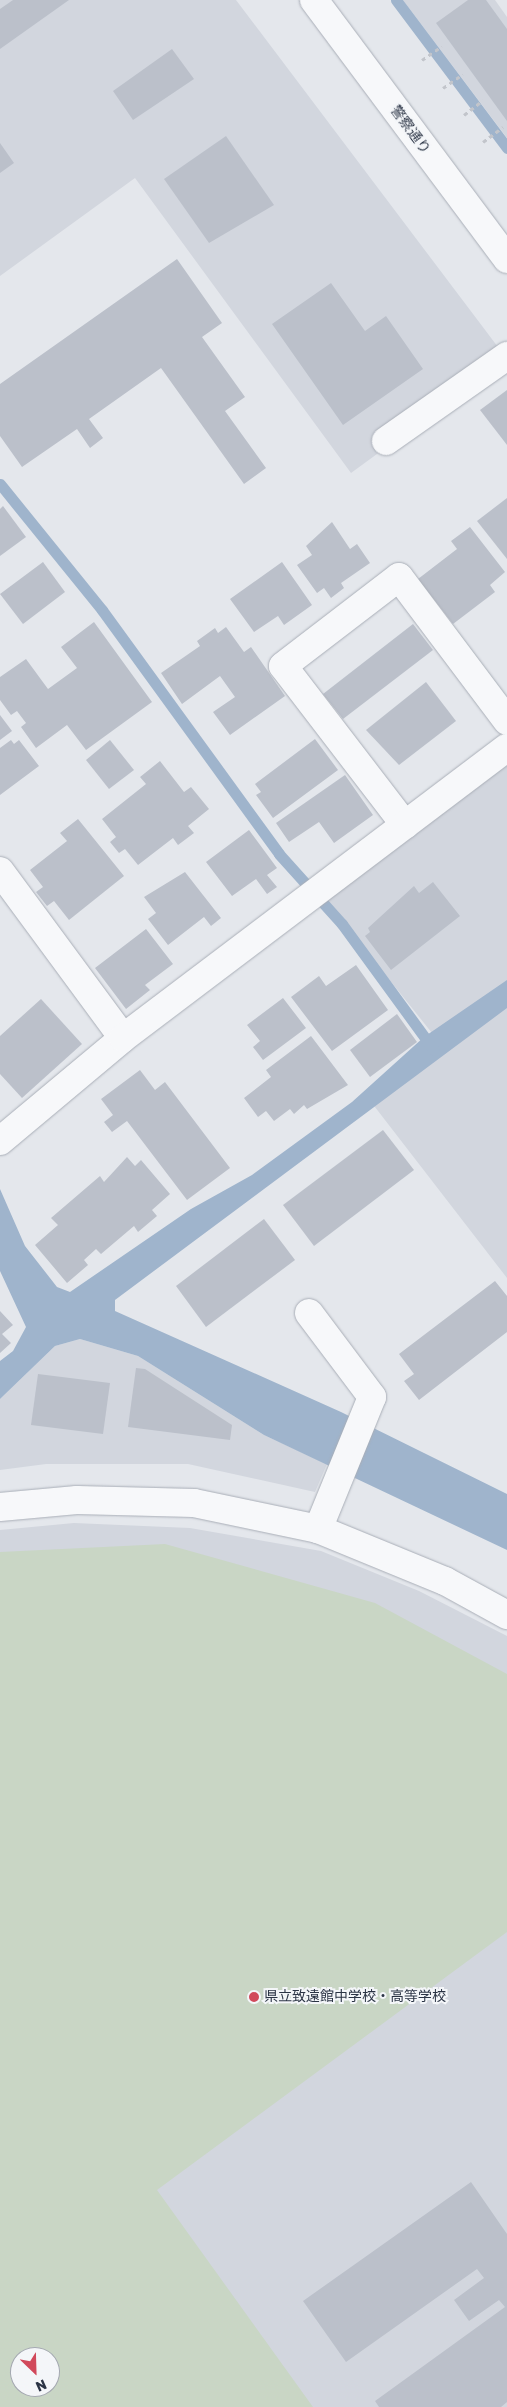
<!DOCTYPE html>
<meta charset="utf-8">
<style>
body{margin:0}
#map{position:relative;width:507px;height:2407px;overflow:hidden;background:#e4e7ec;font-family:Rubik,"Noto Sans JP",sans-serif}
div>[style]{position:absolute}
.built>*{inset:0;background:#d2d6de}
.green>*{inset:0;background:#c9d6c5}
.water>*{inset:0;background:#9fb4cc}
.stream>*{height:11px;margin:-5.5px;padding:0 5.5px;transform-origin:5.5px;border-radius:5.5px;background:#9fb4cc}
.building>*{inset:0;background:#bbc0ca}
.path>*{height:3px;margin-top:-1.5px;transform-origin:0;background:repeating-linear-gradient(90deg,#c2c5cb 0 4px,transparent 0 8px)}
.roads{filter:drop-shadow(0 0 1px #a9aeb7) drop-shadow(0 0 1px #a9aeb7)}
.minor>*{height:28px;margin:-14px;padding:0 14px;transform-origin:14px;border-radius:14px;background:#f7f8fa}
.dots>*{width:14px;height:14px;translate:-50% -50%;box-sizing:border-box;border:2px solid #f4f6f9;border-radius:50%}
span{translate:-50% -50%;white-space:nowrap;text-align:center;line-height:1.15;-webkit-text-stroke:4px #f4f6f9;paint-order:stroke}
.street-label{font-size:14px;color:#2b3445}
.poi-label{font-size:14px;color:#2b3445}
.left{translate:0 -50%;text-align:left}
.north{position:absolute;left:10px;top:2347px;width:50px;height:50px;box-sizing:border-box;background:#f4f6f9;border:1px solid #a4a8b1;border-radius:50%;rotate:156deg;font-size:14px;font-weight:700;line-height:20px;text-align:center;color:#2b3445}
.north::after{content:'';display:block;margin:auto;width:18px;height:22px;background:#d1495b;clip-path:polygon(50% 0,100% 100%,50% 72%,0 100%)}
</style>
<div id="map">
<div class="built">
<i style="clip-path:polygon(0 0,236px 0,507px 359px,351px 473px,135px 178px,0 276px)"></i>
<i style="clip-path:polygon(403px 0,495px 0,507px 17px,507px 138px)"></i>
<i style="clip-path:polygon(507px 762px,507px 1278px,368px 1098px,440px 1043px,324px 898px)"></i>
<i style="clip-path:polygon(80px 1339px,138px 1356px,264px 1435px,327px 1464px,315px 1492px,188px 1464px,46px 1464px,0 1470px,0 1399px,55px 1346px)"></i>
<i style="clip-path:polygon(evenodd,74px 1523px,190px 1528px,321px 1551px,419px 1591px,507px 1636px,507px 2407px,0 2407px,0 1530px,74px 1523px,20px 2357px,50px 2357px,50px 2387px,20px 2387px,20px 2357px)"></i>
</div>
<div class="green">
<i style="clip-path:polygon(evenodd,165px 1544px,375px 1603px,507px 1674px,507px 1932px,157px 2190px,313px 2407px,0 2407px,0 1552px,165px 1544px,20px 2357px,50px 2357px,50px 2387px,20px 2387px,20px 2357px)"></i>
</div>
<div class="water">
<i style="clip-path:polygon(507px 980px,507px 1008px,115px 1300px,115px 1311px,341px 1412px,507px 1494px,507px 1550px,264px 1435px,138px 1356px,80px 1339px,55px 1346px,0 1399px,0 1361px,13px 1351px,26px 1327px,0 1271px,0 1189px,25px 1246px,57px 1287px,70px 1292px,191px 1209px,252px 1175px,352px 1102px,424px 1037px)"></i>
</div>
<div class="stream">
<i style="left:396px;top:0;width:185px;rotate:53.1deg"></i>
<i style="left:0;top:484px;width:162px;rotate:51deg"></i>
<i style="left:102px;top:610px;width:301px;rotate:54deg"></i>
<i style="left:279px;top:854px;width:94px;rotate:48deg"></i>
<i style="left:342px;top:924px;width:155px;rotate:53.9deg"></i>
</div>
<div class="building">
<i style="clip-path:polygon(13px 0,69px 0,0 49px,0 9px)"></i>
<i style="clip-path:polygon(468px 0,486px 0,507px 29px,507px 121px,436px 23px)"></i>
<i style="clip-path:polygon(172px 49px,194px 79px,133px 120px,113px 91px)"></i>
<i style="clip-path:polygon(226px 136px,274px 205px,209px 243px,164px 179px)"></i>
<i style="clip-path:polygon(0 143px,14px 163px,0 173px)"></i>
<i style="clip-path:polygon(177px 259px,222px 323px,202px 337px,245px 397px,225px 411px,266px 468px,244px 484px,161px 368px,89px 419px,103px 438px,90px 448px,77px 429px,22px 467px,0 436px,0 384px)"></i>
<i style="clip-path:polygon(331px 283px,365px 331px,386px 316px,423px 369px,343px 425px,272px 324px)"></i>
<i style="clip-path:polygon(507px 390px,507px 445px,480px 410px)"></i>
<i style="clip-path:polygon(507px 498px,507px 559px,477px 521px)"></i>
<i style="clip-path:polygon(3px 506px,26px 537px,0 556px,0 509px)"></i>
<i style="clip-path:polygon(332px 522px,350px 549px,357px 544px,370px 563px,341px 583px,344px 588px,331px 598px,324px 588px,317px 593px,297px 565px,312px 555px,306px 546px)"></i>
<i style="clip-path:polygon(470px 527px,505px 572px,490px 585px,495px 592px,453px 624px,418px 579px,457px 549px,451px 541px)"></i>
<i style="clip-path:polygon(43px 562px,65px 592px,23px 624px,0 594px)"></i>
<i style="clip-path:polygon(282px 562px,312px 605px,284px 625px,278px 616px,254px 632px,230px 599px)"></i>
<i style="clip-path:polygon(94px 622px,152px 702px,86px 750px,67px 725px,36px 748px,21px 727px,26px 723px,17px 711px,11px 715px,0 700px,0 677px,26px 659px,48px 689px,77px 668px,61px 647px)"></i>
<i style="clip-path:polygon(413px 624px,433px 650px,343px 719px,323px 694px)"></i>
<i style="clip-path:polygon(226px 627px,244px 652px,251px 647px,285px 696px,230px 735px,213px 712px,235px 697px,220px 676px,182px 704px,161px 673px,200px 646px,197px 641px,215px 628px,218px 633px)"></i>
<i style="clip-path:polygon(426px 682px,456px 721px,399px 765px,366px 730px)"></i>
<i style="clip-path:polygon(0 715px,12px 731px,0 740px)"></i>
<i style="clip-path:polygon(315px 739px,338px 770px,273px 818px,256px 795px,261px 792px,255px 784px)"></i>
<i style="clip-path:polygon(11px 740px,14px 744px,19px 740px,39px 766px,0 795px,0 748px)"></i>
<i style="clip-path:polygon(110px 740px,134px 770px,109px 789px,86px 760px)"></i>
<i style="clip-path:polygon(160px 761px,184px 792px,191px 787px,209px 809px,188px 826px,194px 833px,178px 845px,173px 838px,138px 865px,125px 849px,119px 853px,110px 842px,116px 837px,102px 819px,146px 784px,140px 777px)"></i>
<i style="clip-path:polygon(345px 775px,373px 815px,334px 843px,319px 822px,289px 842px,276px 823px)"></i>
<i style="clip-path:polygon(78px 819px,124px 876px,69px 920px,54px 901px,47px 906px,36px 892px,43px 887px,30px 870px,67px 841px,60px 833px)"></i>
<i style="clip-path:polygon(249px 830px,277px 868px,267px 875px,277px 887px,267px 894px,256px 879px,232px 896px,206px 862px)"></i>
<i style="clip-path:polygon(185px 872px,221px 918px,211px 926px,204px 917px,168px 945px,148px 919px,156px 913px,144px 897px)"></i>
<i style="clip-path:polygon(433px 882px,460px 916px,391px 970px,365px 936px,370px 932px,368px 928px,414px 886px,419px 893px)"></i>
<i style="clip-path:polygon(146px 929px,173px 964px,145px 985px,150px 990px,126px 1009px,95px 968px)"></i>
<i style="clip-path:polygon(356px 965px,388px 1010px,332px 1051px,291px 997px,319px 976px,326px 986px)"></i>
<i style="clip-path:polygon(283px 998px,306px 1028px,263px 1060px,253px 1047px,260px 1041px,247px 1025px)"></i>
<i style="clip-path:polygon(41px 999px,82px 1044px,22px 1098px,0 1074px,0 1036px)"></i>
<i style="clip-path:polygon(397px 1014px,417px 1042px,370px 1077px,350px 1050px)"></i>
<i style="clip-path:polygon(311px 1036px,348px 1085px,307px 1109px,304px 1105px,294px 1114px,290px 1109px,274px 1121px,266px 1111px,258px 1117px,244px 1098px,271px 1077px,266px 1070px)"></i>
<i style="clip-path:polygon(140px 1070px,155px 1090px,165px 1082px,230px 1168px,187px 1200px,127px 1121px,112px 1132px,104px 1122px,113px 1115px,101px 1099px)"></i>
<i style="clip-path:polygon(383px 1130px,414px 1170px,314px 1246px,283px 1205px)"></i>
<i style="clip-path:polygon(127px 1157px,135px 1166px,141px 1160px,170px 1194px,152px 1210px,157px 1216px,138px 1232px,134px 1226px,101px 1254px,96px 1249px,84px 1260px,88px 1265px,67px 1283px,35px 1245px,58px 1225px,51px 1218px,100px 1176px,104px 1182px)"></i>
<i style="clip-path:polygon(264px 1219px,295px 1260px,206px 1327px,176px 1286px)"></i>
<i style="clip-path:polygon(495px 1281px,507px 1296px,507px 1332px,419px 1400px,404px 1381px,414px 1374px,399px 1354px)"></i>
<i style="clip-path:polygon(0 1311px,13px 1325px,2px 1334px,11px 1343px,0 1353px)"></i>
<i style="clip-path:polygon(136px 1368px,145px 1369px,232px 1425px,230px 1440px,128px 1427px)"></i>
<i style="clip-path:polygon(38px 1374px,110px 1383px,103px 1434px,31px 1425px)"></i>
<i style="clip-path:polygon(471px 2182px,507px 2234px,507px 2402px,501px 2407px,379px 2407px,375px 2401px,505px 2307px,499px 2300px,469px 2321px,454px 2300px,484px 2278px,477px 2269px,346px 2362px,303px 2301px)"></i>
</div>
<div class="path">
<i style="left:422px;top:60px;width:24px;rotate:-35deg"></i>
<i style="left:443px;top:88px;width:24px;rotate:-35deg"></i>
<i style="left:464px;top:115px;width:24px;rotate:-38deg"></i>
<i style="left:483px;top:142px;width:25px;rotate:-37deg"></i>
</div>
<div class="roads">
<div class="minor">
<i style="left:314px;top:0;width:323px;rotate:53.3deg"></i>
<i style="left:386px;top:441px;width:148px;rotate:-35.1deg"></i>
<i style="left:405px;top:825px;width:200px;rotate:-127.5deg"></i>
<i style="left:283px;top:666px;width:146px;rotate:-37.5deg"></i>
<i style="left:399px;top:577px;width:180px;rotate:53.1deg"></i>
<i style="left:0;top:871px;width:207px;rotate:53.6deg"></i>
<i style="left:0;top:1141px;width:160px;rotate:-39.9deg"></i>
<i style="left:123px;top:1038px;width:481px;rotate:-37.1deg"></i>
<i style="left:309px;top:1313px;width:105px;rotate:53.1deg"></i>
<i style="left:372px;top:1397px;width:143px;rotate:112.2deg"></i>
<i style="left:0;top:1507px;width:77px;rotate:-5.2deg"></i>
<i style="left:77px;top:1500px;width:117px;rotate:1.5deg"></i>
<i style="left:194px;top:1503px;width:127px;rotate:11.8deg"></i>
<i style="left:318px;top:1529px;width:137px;rotate:22.3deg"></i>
<i style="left:445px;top:1581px;width:71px;rotate:28.7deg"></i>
</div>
</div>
<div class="dots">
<i style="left:254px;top:1997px;background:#d1495b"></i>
</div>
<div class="street-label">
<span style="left:410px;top:130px;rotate:53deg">警察通り</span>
</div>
<div class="poi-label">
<span class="left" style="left:264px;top:1997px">県立致遠館中学校・高等学校</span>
</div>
<div class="north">N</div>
</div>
